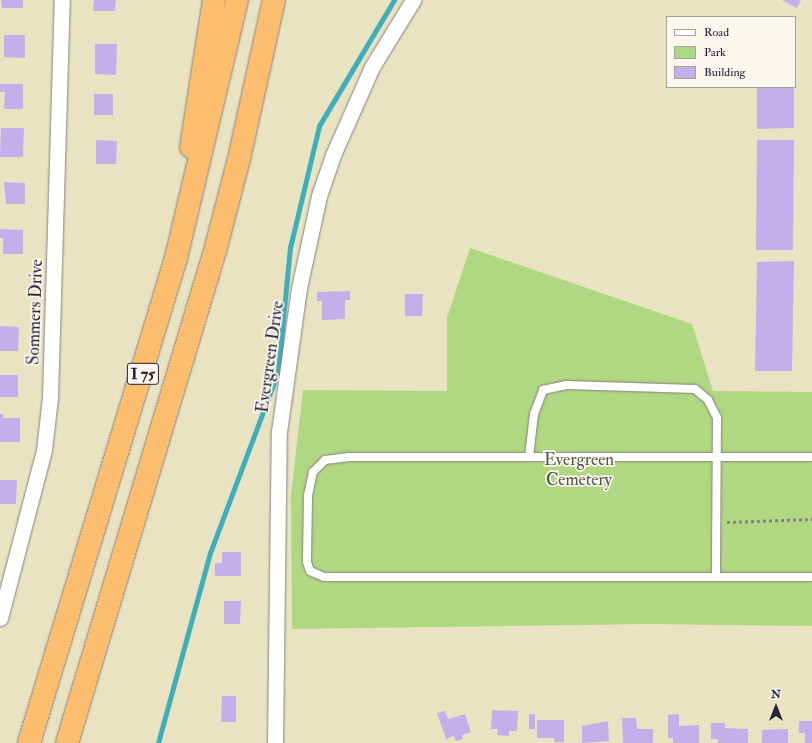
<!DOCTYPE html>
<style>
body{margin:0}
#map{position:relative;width:812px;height:743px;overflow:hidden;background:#eae3c2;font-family:"IM FELL Double Pica",serif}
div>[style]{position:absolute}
.green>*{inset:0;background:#b0d781}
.stream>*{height:4.5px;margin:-2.25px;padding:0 2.25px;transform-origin:2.25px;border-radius:2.25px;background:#3faebb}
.building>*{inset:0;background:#c5afea}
.path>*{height:2.5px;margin-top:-1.25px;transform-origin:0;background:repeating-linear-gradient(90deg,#86827e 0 3px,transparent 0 6px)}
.roads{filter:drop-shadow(0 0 1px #86827e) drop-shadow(0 0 1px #86827e)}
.service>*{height:8px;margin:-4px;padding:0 4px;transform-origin:4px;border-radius:4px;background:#fff}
.minor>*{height:15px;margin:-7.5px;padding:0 7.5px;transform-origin:7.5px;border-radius:7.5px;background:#fff}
.motorway>*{height:22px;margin:-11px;padding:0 11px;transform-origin:11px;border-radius:11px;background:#fcbd6f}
span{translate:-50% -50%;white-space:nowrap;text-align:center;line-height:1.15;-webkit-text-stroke:3.5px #fbf7ec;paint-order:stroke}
.shield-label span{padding:1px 3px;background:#fbf7ec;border:1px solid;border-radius:3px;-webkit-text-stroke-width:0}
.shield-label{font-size:16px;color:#22223b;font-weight:700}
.street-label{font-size:17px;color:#22223b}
.park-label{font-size:17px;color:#4d5850}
.legend{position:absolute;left:666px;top:16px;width:130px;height:72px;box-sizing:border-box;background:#fbf7ec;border:1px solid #a4a2a5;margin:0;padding:5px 7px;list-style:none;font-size:12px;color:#22223b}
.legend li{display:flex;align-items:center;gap:8px;height:20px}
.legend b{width:20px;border:1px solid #a4a2a5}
.north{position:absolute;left:756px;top:687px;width:40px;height:40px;-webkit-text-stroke:3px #fbf7ec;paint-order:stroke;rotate:0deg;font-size:11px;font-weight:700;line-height:16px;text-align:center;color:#22223b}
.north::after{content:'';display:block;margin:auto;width:14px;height:18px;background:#22223b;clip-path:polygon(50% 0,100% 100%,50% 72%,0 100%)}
</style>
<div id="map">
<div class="green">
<i style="clip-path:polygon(470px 248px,692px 324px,713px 391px,812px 392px,812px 626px,649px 624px,292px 629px,291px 495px,303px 390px,447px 391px,447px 318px)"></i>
</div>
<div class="stream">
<i style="left:158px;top:743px;width:197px;rotate:-74.7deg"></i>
<i style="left:210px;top:553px;width:193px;rotate:-69.4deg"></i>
<i style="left:278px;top:372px;width:125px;rotate:-84.5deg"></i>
<i style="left:290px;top:248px;width:125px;rotate:-76.6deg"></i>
<i style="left:319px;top:126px;width:147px;rotate:-59.2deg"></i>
</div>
<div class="building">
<i style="clip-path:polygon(1px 0,23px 0,23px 8px,2px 8px)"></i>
<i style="clip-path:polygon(94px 0,116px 0,115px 11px,93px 11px)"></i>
<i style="clip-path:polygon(782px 0,801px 0,797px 8px)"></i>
<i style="clip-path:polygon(4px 35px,25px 35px,25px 58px,4px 57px)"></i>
<i style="clip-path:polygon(95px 44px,117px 44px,116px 75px,95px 74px)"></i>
<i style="clip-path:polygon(0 84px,23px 84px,23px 109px,4px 109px,5px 92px,0 92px)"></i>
<i style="clip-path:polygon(757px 87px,794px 87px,794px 128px,757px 129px)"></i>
<i style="clip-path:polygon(94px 94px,113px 94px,113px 115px,94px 115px)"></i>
<i style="clip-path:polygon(1px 128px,24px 128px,23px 157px,0 157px)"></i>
<i style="clip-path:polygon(96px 140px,117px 141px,116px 164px,96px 164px)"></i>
<i style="clip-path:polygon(757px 140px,794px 140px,793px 250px,756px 250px)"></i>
<i style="clip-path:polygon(4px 182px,25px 183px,25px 204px,6px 204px)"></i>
<i style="clip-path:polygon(0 229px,23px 230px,23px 254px,3px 254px,3px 238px,0 238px)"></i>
<i style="clip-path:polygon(794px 261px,792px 371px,755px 371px,757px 262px)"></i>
<i style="clip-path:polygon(350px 291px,350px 300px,345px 300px,345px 319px,322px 320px,322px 301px,317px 301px,317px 292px)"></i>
<i style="clip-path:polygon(405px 294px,423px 294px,422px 316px,405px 316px)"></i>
<i style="clip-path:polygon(0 326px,19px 327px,18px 351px,0 351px)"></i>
<i style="clip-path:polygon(0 375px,18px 375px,18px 397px,0 397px)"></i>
<i style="clip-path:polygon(0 414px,3px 414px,3px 418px,20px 418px,20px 442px,0 442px)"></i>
<i style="clip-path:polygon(0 480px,17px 480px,16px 504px,0 504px)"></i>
<i style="clip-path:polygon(222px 552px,241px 552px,241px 576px,215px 576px,215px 563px,222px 563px)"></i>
<i style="clip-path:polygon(224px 601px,241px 601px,240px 624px,224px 624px)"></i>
<i style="clip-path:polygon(222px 696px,236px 696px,236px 722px,221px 722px)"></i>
<i style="clip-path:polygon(492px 710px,518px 711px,517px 731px,509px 731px,509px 736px,497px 735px,498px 729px,491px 729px)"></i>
<i style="clip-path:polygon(445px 711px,448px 719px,465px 714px,471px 732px,462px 735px,463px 739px,456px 741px,454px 736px,446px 739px,437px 713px)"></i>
<i style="clip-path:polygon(529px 714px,535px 714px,535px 729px,529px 729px)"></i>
<i style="clip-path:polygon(679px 714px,679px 726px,699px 725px,699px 743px,673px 743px,673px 738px,668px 738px,668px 715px)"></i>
<i style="clip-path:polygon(622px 718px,636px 718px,637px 729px,653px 729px,653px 743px,623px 743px)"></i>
<i style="clip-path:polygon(537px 720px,564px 720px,564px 742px,554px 742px,554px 738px,537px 738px)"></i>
<i style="clip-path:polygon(608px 721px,609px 741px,582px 743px,582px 726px)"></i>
<i style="clip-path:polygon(799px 721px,812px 721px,812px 743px,805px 743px,805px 733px,799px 733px)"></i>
<i style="clip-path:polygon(711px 723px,725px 723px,725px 728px,748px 729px,748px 743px,718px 743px,718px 739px,711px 739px)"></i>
<i style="clip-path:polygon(788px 729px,788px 743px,762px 743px,762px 730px)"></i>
</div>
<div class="path">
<i style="left:727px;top:522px;width:85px;rotate:-2deg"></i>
</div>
<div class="roads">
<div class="service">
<i style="left:529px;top:457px;width:43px;rotate:-83.4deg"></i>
<i style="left:534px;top:414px;width:26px;rotate:-69deg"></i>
<i style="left:543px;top:390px;width:24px;rotate:-12deg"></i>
<i style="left:566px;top:385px;width:129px;rotate:1.8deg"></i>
<i style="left:695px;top:389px;width:17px;rotate:40deg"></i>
<i style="left:708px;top:400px;width:20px;rotate:63deg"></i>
<i style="left:717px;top:418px;width:159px;rotate:90.4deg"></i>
<i style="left:812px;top:457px;width:463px;rotate:180deg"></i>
<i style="left:349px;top:457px;width:24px;rotate:173deg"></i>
<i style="left:325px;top:460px;width:17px;rotate:135deg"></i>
<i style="left:313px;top:472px;width:24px;rotate:102deg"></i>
<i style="left:308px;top:495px;width:67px;rotate:90.9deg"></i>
<i style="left:307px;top:562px;width:9px;rotate:72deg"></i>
<i style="left:310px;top:571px;width:15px;rotate:23deg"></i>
<i style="left:324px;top:577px;width:488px"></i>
</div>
<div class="minor">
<i style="left:0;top:618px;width:174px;rotate:-75.3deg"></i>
<i style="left:44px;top:450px;width:53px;rotate:-83.5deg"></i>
<i style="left:50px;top:397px;width:397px;rotate:-88.3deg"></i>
<i style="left:275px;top:743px;width:311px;rotate:-89.3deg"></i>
<i style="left:279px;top:432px;width:145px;rotate:-82.1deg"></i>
<i style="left:299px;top:288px;width:94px;rotate:-77.7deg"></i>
<i style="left:319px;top:196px;width:43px;rotate:-71.1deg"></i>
<i style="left:333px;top:155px;width:96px;rotate:-66.1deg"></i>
<i style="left:372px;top:67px;width:79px;rotate:-58.5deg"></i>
</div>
<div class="motorway">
<i style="left:191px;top:147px;width:149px;rotate:-81.1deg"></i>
<i style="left:29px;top:743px;width:507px;rotate:-73.14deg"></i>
<i style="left:176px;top:258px;width:265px;rotate:-76.7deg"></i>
<i style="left:67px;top:743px;width:514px;rotate:-73.26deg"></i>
<i style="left:215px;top:251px;width:95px;rotate:-75.4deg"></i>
<i style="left:239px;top:159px;width:163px;rotate:-77.6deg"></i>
</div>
</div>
<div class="shield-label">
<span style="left:143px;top:374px">I 75</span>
</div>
<div class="street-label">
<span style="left:35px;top:312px;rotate:-88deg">Sommers Drive</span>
<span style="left:270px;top:357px;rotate:-82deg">Evergreen Drive</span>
</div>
<div class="park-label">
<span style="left:579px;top:470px">Evergreen<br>Cemetery</span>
</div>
<ul class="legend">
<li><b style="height:5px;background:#fff"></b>Road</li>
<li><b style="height:11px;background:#b0d781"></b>Park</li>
<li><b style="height:11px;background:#c5afea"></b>Building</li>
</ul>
<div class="north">N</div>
</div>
